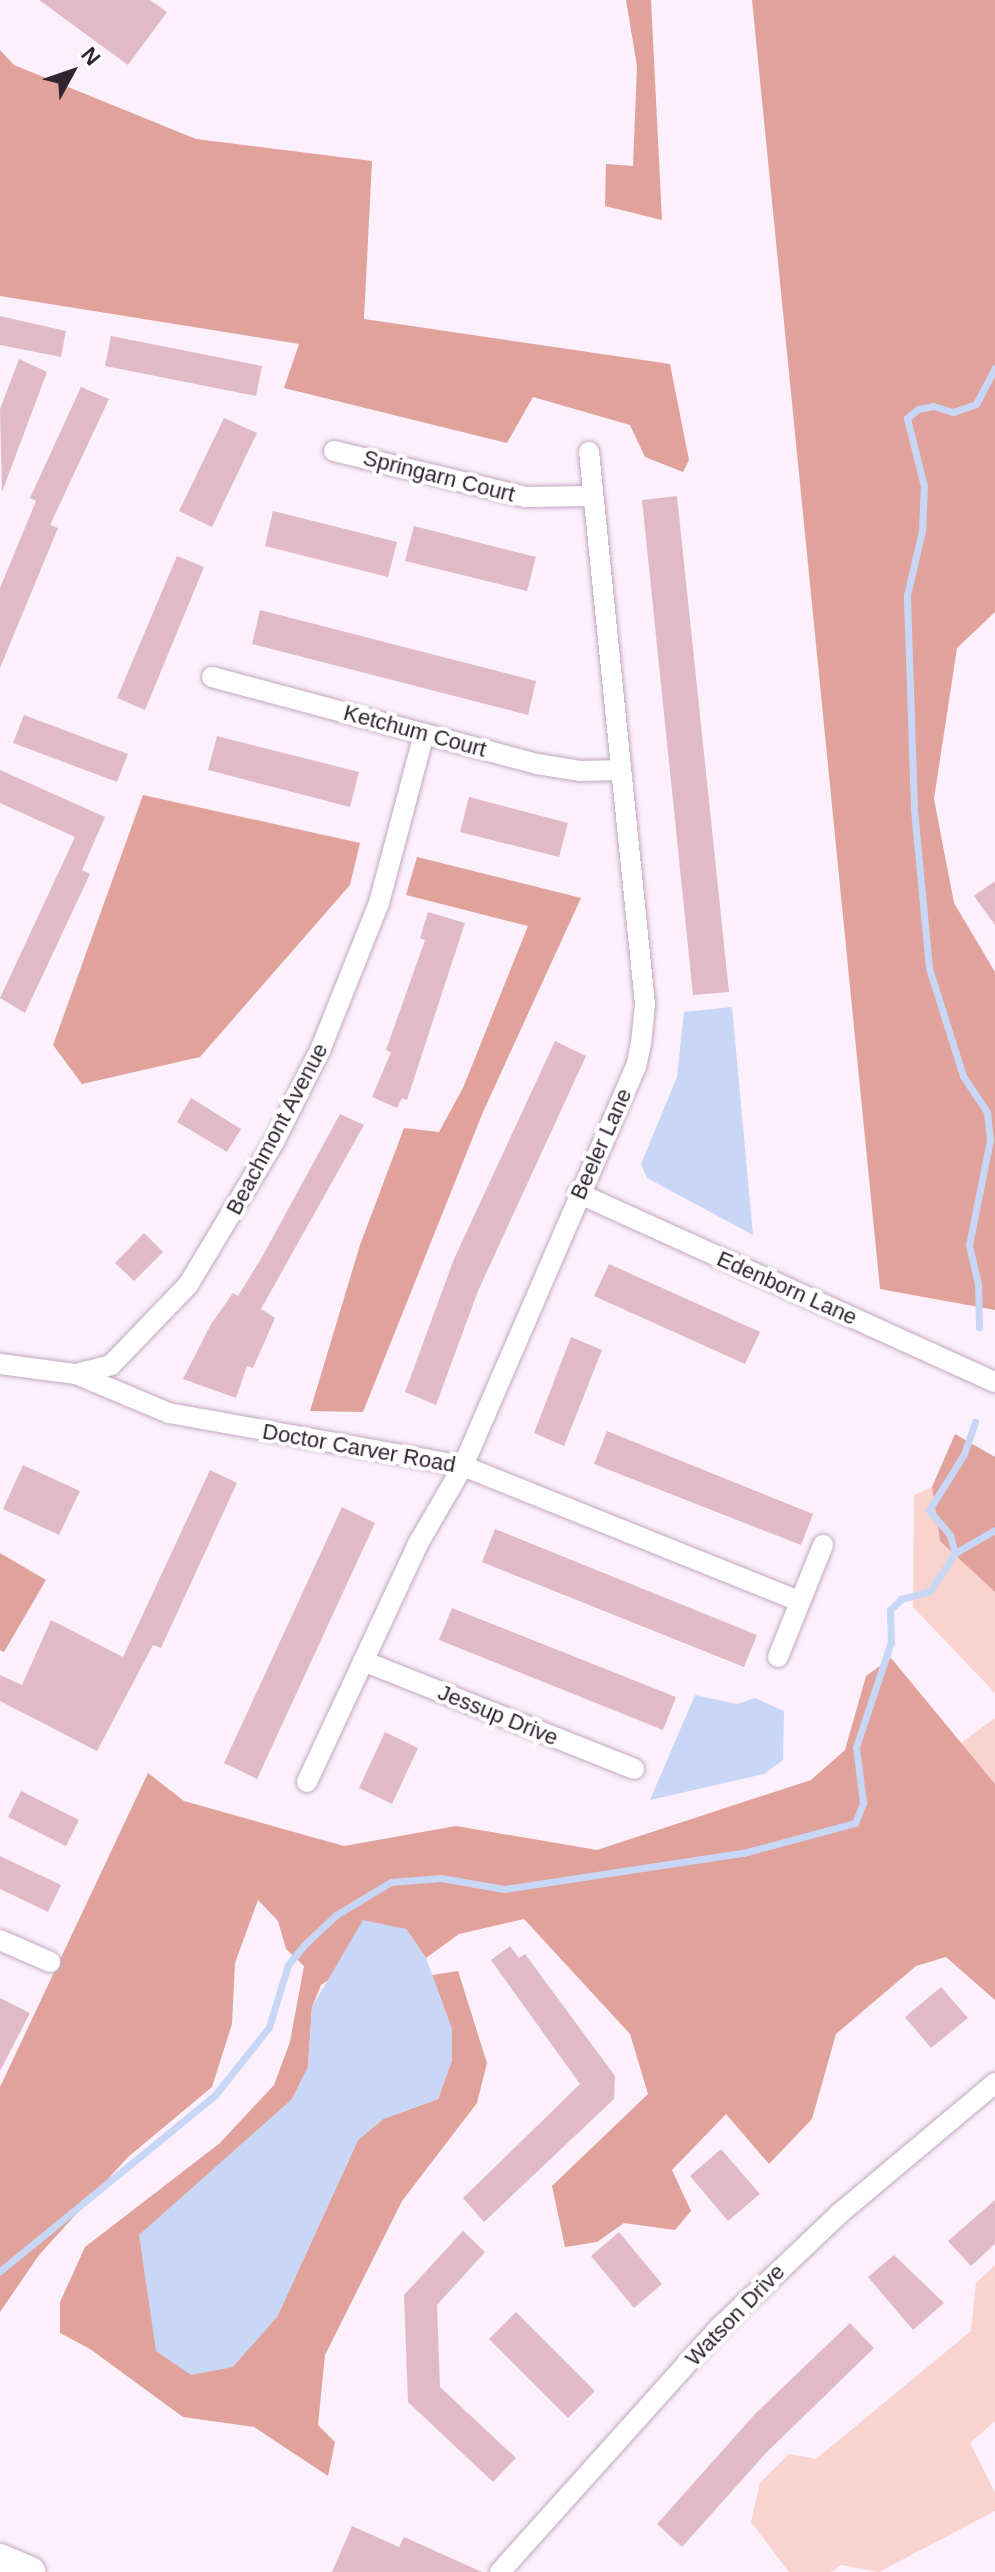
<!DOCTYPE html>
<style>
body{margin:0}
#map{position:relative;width:995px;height:2572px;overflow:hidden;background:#fcf0fc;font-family:Helvetica,sans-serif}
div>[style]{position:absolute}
.green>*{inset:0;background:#f9d3ce}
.forest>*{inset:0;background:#e0a29b}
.water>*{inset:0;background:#c8d7f6}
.stream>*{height:7px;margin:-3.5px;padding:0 3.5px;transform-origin:3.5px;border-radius:3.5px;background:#c8d7f6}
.building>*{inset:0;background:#e1bac7}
.roads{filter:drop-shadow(0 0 2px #c2a7c2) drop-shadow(0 0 2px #c2a7c2)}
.street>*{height:20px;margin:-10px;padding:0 10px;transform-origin:10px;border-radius:10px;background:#fff}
.primary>*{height:30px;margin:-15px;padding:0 15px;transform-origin:15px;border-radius:15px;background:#fff}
span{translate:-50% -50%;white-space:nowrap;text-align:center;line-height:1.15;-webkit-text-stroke:8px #fff;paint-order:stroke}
.street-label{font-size:22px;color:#2f242f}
.north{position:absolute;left:32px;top:32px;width:80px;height:80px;-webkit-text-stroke:6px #fff;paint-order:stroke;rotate:50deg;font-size:22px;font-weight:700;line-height:32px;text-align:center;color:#2f242f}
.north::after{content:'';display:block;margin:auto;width:28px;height:36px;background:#2f242f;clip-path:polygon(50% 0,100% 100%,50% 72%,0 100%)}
</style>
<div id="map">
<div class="green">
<i style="clip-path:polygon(932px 1487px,940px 1541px,995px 1592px,995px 1693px,913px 1607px,914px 1495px)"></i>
<i style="clip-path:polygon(995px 1718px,995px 1784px,961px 1743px)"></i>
<i style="clip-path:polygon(995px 2265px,995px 2421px,970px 2443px,995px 2493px,995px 2511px,879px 2572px,841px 2565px,831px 2572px,789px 2572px,751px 2522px,760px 2483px,789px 2454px,816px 2459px,971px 2331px,976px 2283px)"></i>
</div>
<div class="forest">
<i style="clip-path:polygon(626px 0,651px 0,662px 220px,605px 206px,606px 164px,633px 166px,637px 66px)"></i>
<i style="clip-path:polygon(752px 0,995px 0,995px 612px,957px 648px,934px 799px,954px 903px,995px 972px,995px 1310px,880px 1289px)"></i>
<i style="clip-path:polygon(0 50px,14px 65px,196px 139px,372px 161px,364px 319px,670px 364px,689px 460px,683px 472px,645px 457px,630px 425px,533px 397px,507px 443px,284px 388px,299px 344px,0 296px)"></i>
<i style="clip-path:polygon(143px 795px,360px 843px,350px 885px,200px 1057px,82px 1084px,53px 1045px)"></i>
<i style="clip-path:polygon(417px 857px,581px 898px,483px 1112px,363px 1412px,310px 1411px,360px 1245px,404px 1128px,439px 1132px,463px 1088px,528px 926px,406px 895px)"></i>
<i style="clip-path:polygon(955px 1434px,995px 1457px,995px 1592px,940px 1541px,932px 1487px)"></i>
<i style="clip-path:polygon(0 1553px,46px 1580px,4px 1652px,0 1650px)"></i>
<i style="clip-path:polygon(891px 1658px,995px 1784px,995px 2000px,946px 1957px,916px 1966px,836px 2034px,812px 2119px,769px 2164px,726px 2114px,672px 2170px,691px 2211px,675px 2230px,624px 2223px,597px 2242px,565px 2247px,552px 2186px,648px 2094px,630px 2034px,524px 1919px,459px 1934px,426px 1958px,406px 1929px,321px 1985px,312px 2007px,308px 2067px,292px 2099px,269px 2123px,277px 2317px,358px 2140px,383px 2119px,438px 2099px,452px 2060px,452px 2030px,432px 1975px,458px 1971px,487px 2063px,477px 2103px,402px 2201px,325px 2355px,318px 2425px,335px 2442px,328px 2476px,254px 2427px,183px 2417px,90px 2349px,60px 2333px,60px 2302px,85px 2247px,220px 2143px,274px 2085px,290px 2042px,304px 1966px,286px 1949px,278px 1921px,258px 1900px,235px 1963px,232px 2024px,212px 2087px,128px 2157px,39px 2255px,0 2312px,0 2087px,148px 1773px,184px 1801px,344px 1846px,456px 1826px,597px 1850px,811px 1780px,845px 1750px,866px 1676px)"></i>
</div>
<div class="water">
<i style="clip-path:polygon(732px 1007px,753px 1235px,647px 1178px,641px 1164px,677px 1077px,684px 1012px)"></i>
<i style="clip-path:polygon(695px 1695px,737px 1704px,755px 1698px,784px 1711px,783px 1760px,764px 1774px,650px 1800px)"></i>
<i style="clip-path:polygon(363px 1920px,406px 1929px,426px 1958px,452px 2029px,452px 2060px,438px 2099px,383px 2119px,358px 2140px,277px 2317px,233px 2367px,191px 2375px,156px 2351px,139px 2235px,292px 2099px,308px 2067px,312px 2007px)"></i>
</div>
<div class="stream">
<i style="left:979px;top:1327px;width:43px;rotate:-91.3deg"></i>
<i style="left:978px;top:1284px;width:40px;rotate:-103deg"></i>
<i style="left:969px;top:1245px;width:107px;rotate:-78.7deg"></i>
<i style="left:990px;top:1140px;width:28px;rotate:-96deg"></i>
<i style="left:987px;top:1112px;width:43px;rotate:-123.7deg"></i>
<i style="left:963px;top:1076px;width:113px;rotate:-107.5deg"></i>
<i style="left:929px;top:968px;width:160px;rotate:-95.4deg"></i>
<i style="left:914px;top:809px;width:214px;rotate:-91.9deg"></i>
<i style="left:907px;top:595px;width:66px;rotate:-76.8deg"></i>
<i style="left:922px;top:531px;width:45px;rotate:-87.5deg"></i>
<i style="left:924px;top:486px;width:70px;rotate:-104deg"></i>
<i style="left:907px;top:418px;width:14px;rotate:-39deg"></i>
<i style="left:918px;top:409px;width:15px;rotate:-11deg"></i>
<i style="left:933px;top:406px;width:21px;rotate:17deg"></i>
<i style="left:953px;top:412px;width:24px;rotate:-19deg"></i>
<i style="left:976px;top:404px;width:41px;rotate:-62.2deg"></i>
<i style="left:955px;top:1553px;width:19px;rotate:-106deg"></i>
<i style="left:950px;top:1535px;width:33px;rotate:-130deg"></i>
<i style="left:929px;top:1510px;width:66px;rotate:-58deg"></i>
<i style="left:964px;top:1454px;width:34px;rotate:-71deg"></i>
<i style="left:0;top:2271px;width:278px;rotate:-39.3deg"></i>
<i style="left:215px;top:2095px;width:87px;rotate:-51.5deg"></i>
<i style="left:269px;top:2027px;width:65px;rotate:-73deg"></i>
<i style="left:288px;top:1965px;width:26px;rotate:-51deg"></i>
<i style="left:304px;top:1945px;width:44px;rotate:-43.2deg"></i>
<i style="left:336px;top:1915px;width:64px;rotate:-31deg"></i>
<i style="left:391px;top:1882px;width:50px;rotate:-4.6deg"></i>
<i style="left:441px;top:1878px;width:64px;rotate:9.9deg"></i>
<i style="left:504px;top:1889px;width:242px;rotate:-8.6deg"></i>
<i style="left:743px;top:1853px;width:116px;rotate:-15deg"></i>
<i style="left:855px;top:1823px;width:22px;rotate:-68deg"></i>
<i style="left:863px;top:1803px;width:56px;rotate:-97.1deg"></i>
<i style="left:856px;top:1747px;width:111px;rotate:-71.6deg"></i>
<i style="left:891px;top:1642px;width:32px;rotate:-92deg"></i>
<i style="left:890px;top:1610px;width:16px;rotate:-45deg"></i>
<i style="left:901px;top:1599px;width:30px;rotate:-15deg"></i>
<i style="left:930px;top:1591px;width:45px;rotate:-56.7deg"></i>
<i style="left:955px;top:1553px;width:46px;rotate:-29.9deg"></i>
</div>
<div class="building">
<i style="clip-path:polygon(39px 0,150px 0,167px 12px,128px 65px)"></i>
<i style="clip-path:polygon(0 316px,66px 331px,61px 357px,0 345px)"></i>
<i style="clip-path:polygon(111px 336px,262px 366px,256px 396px,105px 366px)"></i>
<i style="clip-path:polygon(19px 359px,47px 372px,2px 492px,0 409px)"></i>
<i style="clip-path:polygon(81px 387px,109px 399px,50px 525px,58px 528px,0 668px,0 588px,36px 501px,30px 498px)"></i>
<i style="clip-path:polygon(224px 418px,257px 433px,212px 527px,179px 511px)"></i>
<i style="clip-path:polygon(677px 496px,729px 992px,693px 995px,642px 500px)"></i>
<i style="clip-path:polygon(273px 511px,397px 542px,388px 577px,265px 546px)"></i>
<i style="clip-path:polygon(414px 526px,536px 557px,527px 591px,405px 561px)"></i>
<i style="clip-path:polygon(177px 556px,204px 567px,145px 710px,117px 698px)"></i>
<i style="clip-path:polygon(260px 610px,536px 681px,528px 715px,252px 644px)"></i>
<i style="clip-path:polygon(24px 715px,128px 754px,117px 782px,13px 743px)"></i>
<i style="clip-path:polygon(217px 736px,359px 772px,350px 807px,208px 770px)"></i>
<i style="clip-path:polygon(0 770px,105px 817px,82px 870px,90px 874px,25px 1013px,0 998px,75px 837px,0 803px)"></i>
<i style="clip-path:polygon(469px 797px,568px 823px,559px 857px,460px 832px)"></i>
<i style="clip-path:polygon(995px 881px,995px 925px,974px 896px)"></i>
<i style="clip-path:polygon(428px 912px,465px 923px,407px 1100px,402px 1098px,397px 1108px,372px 1097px,391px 1052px,386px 1050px,425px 940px,420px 938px)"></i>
<i style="clip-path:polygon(555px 1041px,586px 1056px,478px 1291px,436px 1405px,405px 1392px,454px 1259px)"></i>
<i style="clip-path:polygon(191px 1098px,241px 1129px,227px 1152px,177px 1122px)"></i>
<i style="clip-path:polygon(340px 1114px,364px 1125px,261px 1309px,275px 1318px,253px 1368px,247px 1366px,236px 1398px,183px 1379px,211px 1324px,233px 1293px,238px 1296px,262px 1257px)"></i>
<i style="clip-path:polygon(144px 1233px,163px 1252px,134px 1281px,115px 1263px)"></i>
<i style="clip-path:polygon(609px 1264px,760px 1332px,745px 1364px,594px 1296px)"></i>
<i style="clip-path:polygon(571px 1337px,602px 1350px,564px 1446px,534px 1433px)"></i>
<i style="clip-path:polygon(607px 1431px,813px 1514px,801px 1545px,594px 1464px)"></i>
<i style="clip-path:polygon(23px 1465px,80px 1491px,59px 1535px,3px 1509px)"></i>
<i style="clip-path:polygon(210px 1470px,237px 1483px,161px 1648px,153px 1645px,97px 1751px,0 1701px,0 1675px,22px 1685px,51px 1620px,123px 1657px)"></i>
<i style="clip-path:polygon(342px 1507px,375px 1523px,257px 1779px,224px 1763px)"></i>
<i style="clip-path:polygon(495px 1529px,757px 1635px,744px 1667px,482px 1562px)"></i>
<i style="clip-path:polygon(452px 1608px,676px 1697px,663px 1730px,439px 1640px)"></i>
<i style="clip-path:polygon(385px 1732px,418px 1748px,392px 1804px,359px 1788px)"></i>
<i style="clip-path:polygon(21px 1791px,79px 1820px,66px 1846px,8px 1817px)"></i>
<i style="clip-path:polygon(0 1856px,61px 1885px,48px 1912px,0 1889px)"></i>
<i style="clip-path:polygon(510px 1946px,519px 1958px,525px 1954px,615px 2076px,614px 2099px,484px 2222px,463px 2198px,580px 2084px,491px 1960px)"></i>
<i style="clip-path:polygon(941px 1987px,968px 2018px,931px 2048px,905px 2017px)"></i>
<i style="clip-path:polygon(0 1998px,30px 2013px,0 2071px)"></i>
<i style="clip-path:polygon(721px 2149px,760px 2194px,728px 2221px,690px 2176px)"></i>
<i style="clip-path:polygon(995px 2200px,995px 2244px,971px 2266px,948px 2241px)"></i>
<i style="clip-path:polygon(463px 2231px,485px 2252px,437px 2305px,440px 2387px,516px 2458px,493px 2482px,408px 2402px,404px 2295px)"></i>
<i style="clip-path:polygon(619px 2232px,662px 2284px,634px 2308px,591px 2256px)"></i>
<i style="clip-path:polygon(894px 2255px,944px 2303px,913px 2330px,868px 2277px)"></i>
<i style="clip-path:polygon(516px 2312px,595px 2391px,568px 2418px,489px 2339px)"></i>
<i style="clip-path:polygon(850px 2323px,874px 2348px,766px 2453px,682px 2547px,657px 2524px,755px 2414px)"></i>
<i style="clip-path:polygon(352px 2526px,399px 2547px,404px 2537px,482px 2572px,332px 2572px)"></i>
</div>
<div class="roads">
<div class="street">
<i style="left:334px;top:451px;width:196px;rotate:13.5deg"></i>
<i style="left:525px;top:497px;width:68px;rotate:-0.8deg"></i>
<i style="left:212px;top:677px;width:336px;rotate:15deg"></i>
<i style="left:537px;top:764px;width:45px;rotate:9deg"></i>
<i style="left:581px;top:771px;width:40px;rotate:-1.4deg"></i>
<i style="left:578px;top:1193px;width:458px;rotate:24.4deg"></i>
<i style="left:0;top:1364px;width:77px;rotate:7.5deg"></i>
<i style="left:76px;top:1374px;width:101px;rotate:22.8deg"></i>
<i style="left:169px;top:1413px;width:299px;rotate:10.2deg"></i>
<i style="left:463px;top:1466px;width:362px;rotate:21.9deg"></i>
<i style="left:76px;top:1374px;width:36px;rotate:-14deg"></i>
<i style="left:111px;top:1365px;width:111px;rotate:-46.1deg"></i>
<i style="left:188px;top:1285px;width:167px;rotate:-59deg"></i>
<i style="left:274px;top:1142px;width:105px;rotate:-63.4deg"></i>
<i style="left:321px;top:1048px;width:156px;rotate:-68.2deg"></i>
<i style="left:379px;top:903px;width:175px;rotate:-75.1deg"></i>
<i style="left:778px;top:1657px;width:121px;rotate:-68.1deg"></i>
<i style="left:363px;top:1661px;width:292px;rotate:21.7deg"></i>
<i style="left:307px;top:1782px;width:265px;rotate:-65deg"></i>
<i style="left:419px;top:1542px;width:88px;rotate:-59.9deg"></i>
<i style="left:463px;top:1466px;width:435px;rotate:-66.6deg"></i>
<i style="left:636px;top:1067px;width:24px;rotate:-78deg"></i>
<i style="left:641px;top:1044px;width:40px;rotate:-84.3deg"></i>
<i style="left:645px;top:1004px;width:555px;rotate:-95.79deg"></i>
<i style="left:0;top:1940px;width:55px;rotate:23.7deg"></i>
<i style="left:500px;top:2572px;width:331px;rotate:-48.1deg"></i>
<i style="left:721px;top:2326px;width:163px;rotate:-43.5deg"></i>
<i style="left:839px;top:2214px;width:204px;rotate:-40deg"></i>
</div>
<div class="primary">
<i style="left:0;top:2559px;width:33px;rotate:23deg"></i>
</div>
</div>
<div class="street-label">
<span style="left:439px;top:476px;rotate:14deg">Springarn Court</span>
<span style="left:415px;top:731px;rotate:15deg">Ketchum Court</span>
<span style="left:277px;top:1129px;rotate:-62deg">Beachmont Avenue</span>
<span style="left:601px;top:1144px;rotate:-66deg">Beeler Lane</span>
<span style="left:787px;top:1288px;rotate:24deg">Edenborn Lane</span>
<span style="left:359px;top:1448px;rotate:10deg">Doctor Carver Road</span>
<span style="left:498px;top:1715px;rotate:22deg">Jessup Drive</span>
<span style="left:735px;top:2315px;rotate:-46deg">Watson Drive</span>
</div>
<div class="north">N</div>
</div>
